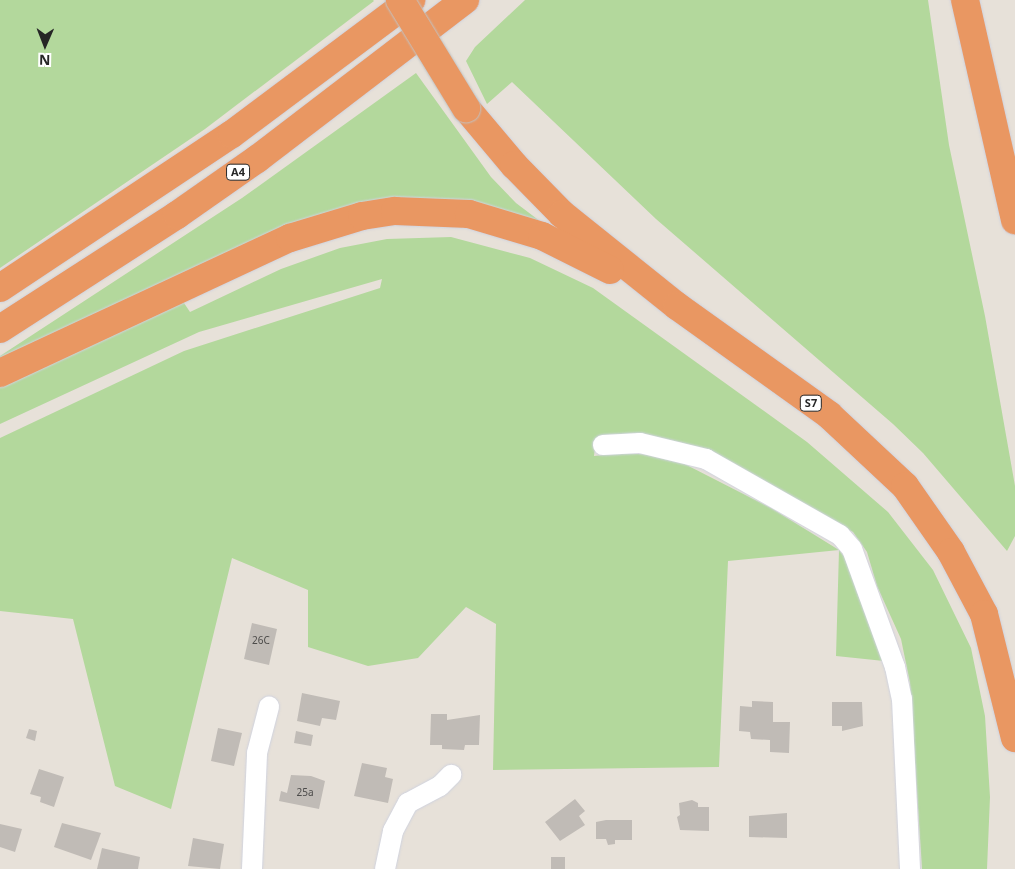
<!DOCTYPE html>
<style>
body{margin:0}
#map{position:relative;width:1015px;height:869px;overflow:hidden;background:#e7e1d9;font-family:"Noto Sans",sans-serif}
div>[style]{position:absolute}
.green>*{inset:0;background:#b3d89c}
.building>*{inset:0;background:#c0bbb6}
.roads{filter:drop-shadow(0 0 1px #cfd2de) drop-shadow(0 0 1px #cfd2de)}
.minor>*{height:20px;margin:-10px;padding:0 10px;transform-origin:10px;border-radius:10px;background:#fff}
.highway>*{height:28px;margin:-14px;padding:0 14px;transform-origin:14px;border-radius:14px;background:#e99762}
.bridges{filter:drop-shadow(0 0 1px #c2c2c2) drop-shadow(0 0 1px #c2c2c2)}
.highway-bridge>*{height:28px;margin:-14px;padding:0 14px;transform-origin:14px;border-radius:14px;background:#e99762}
span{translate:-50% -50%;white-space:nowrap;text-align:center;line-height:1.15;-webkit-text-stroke:4px #fff;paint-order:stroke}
.number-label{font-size:10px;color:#4c4b4a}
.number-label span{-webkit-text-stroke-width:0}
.shield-label span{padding:1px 4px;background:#fff;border:1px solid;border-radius:4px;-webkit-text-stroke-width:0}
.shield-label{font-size:11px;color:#262626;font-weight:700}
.north{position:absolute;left:20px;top:20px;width:50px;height:50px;-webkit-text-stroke:4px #fff;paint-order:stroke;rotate:181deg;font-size:14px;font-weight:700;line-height:20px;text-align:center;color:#262626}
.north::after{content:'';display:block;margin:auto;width:18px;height:22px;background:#262626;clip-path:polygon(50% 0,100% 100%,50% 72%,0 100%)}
</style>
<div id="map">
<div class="green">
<i style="clip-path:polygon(0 0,373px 0,374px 1px,205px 129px,0 268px)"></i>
<i style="clip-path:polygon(525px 0,928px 0,949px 145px,985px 316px,1015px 486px,1015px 536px,1007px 551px,923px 453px,893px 424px,656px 219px,512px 82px,487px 104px,466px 61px,475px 47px)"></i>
<i style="clip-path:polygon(416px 73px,491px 177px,516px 203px,557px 234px,408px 200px,0 363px,0 356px,242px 198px)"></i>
<i style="clip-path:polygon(451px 237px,530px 258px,593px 288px,807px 442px,888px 512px,933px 570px,971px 648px,985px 716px,990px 797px,987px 869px,922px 869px,910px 683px,901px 639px,877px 586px,867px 552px,853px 532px,683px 443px,625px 436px,596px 439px,594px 456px,622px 453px,669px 456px,771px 508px,839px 550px,846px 559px,884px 661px,836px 656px,839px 550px,728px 561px,719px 767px,493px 770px,496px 624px,466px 607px,418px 658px,368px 666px,308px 647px,308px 590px,232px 558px,171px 809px,115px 786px,73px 619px,0 611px,0 438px,184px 351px,380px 288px,382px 279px,199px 332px,0 424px,0 386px,182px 300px,190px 312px,281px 269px,340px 248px,387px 239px)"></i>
</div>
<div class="building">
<i style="clip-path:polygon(252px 623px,277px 629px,269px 665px,244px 659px)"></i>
<i style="clip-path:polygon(302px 693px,340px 701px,336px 720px,322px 718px,320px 726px,297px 721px)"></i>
<i style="clip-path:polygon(752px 701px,773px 702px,773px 722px,790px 722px,789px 753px,770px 752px,770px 740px,751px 739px,750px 732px,739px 731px,740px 706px,752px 707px)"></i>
<i style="clip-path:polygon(832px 702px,862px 702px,863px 726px,842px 731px,842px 726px,832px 726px)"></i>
<i style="clip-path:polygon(431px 714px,447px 714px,447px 720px,480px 715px,479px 745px,465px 745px,464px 750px,442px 749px,442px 745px,430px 745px)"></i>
<i style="clip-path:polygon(218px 728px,242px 733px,234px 766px,211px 761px)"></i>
<i style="clip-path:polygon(29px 729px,37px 731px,35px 741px,26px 738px)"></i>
<i style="clip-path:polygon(296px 731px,313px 735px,311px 746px,294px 743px)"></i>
<i style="clip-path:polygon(362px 763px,387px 768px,385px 777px,393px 779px,388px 803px,354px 796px)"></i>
<i style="clip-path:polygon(39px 769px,64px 777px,54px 807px,40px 802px,41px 797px,30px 794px)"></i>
<i style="clip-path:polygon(291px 775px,311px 776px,325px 781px,319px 809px,279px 801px,281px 791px,287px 793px)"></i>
<i style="clip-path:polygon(575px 799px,585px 811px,579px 816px,585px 825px,560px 841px,545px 822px)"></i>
<i style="clip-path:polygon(692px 800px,698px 803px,698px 807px,709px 807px,709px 831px,680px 830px,677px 817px,680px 815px,679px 803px)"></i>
<i style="clip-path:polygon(787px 813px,787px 838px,749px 837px,749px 816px)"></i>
<i style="clip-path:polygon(606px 820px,632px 820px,632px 840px,615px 840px,615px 844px,608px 845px,606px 839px,596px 839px,596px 822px)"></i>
<i style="clip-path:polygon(62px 823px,101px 833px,91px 860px,54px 847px)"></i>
<i style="clip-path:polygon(0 824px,22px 829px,15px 852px,0 847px)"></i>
<i style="clip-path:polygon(193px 838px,224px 844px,220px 869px,188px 866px)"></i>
<i style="clip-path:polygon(102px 848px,140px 857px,138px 869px,97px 869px)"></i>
<i style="clip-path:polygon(551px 857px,565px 857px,565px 869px,551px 869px)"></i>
</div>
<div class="roads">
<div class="minor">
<i style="left:603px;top:445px;width:37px;rotate:-3deg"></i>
<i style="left:640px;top:443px;width:68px;rotate:13.6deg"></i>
<i style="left:706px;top:459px;width:154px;rotate:29.6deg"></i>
<i style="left:840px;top:535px;width:18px;rotate:49deg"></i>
<i style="left:852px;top:549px;width:126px;rotate:70deg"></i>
<i style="left:895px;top:667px;width:33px;rotate:78deg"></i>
<i style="left:902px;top:699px;width:170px;rotate:87.3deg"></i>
<i style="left:252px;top:869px;width:116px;rotate:-87.5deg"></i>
<i style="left:257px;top:753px;width:48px;rotate:-75.4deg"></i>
<i style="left:385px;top:869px;width:39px;rotate:-78deg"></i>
<i style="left:393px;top:831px;width:32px;rotate:-62deg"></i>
<i style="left:408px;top:803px;width:36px;rotate:-28deg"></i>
<i style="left:440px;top:786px;width:16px;rotate:-45deg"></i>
</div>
<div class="highway">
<i style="left:965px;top:0;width:226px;rotate:77.2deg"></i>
<i style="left:466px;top:108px;width:75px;rotate:49.9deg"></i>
<i style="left:514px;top:165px;width:69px;rotate:45.6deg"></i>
<i style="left:562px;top:214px;width:147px;rotate:38.7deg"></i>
<i style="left:677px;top:306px;width:187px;rotate:35.6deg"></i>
<i style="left:829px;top:415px;width:104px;rotate:43.1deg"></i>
<i style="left:905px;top:486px;width:80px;rotate:55.1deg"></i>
<i style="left:951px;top:552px;width:70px;rotate:62deg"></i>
<i style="left:984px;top:614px;width:128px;rotate:76deg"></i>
<i style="left:0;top:288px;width:278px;rotate:-33.6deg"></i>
<i style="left:232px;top:134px;width:224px;rotate:-36.8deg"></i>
<i style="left:0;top:329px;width:211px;rotate:-32.8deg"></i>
<i style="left:177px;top:215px;width:98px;rotate:-35deg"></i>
<i style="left:257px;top:159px;width:262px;rotate:-37.4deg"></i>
<i style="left:0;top:373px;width:320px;rotate:-25deg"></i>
<i style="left:290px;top:238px;width:75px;rotate:-17deg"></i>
<i style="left:362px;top:216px;width:33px;rotate:-9deg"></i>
<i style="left:395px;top:211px;width:74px;rotate:2.3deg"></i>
<i style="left:469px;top:214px;width:76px;rotate:16.8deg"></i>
<i style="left:542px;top:236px;width:76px;rotate:26.6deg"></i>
</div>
</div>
<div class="bridges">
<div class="highway-bridge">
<i style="left:400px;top:0;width:127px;rotate:58.6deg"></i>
</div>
</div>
<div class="number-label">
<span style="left:261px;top:641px">26C</span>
<span style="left:305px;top:793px">25a</span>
</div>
<div class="shield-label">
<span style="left:238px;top:172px">A4</span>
<span style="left:811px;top:403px">S7</span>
</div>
<div class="north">N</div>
</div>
